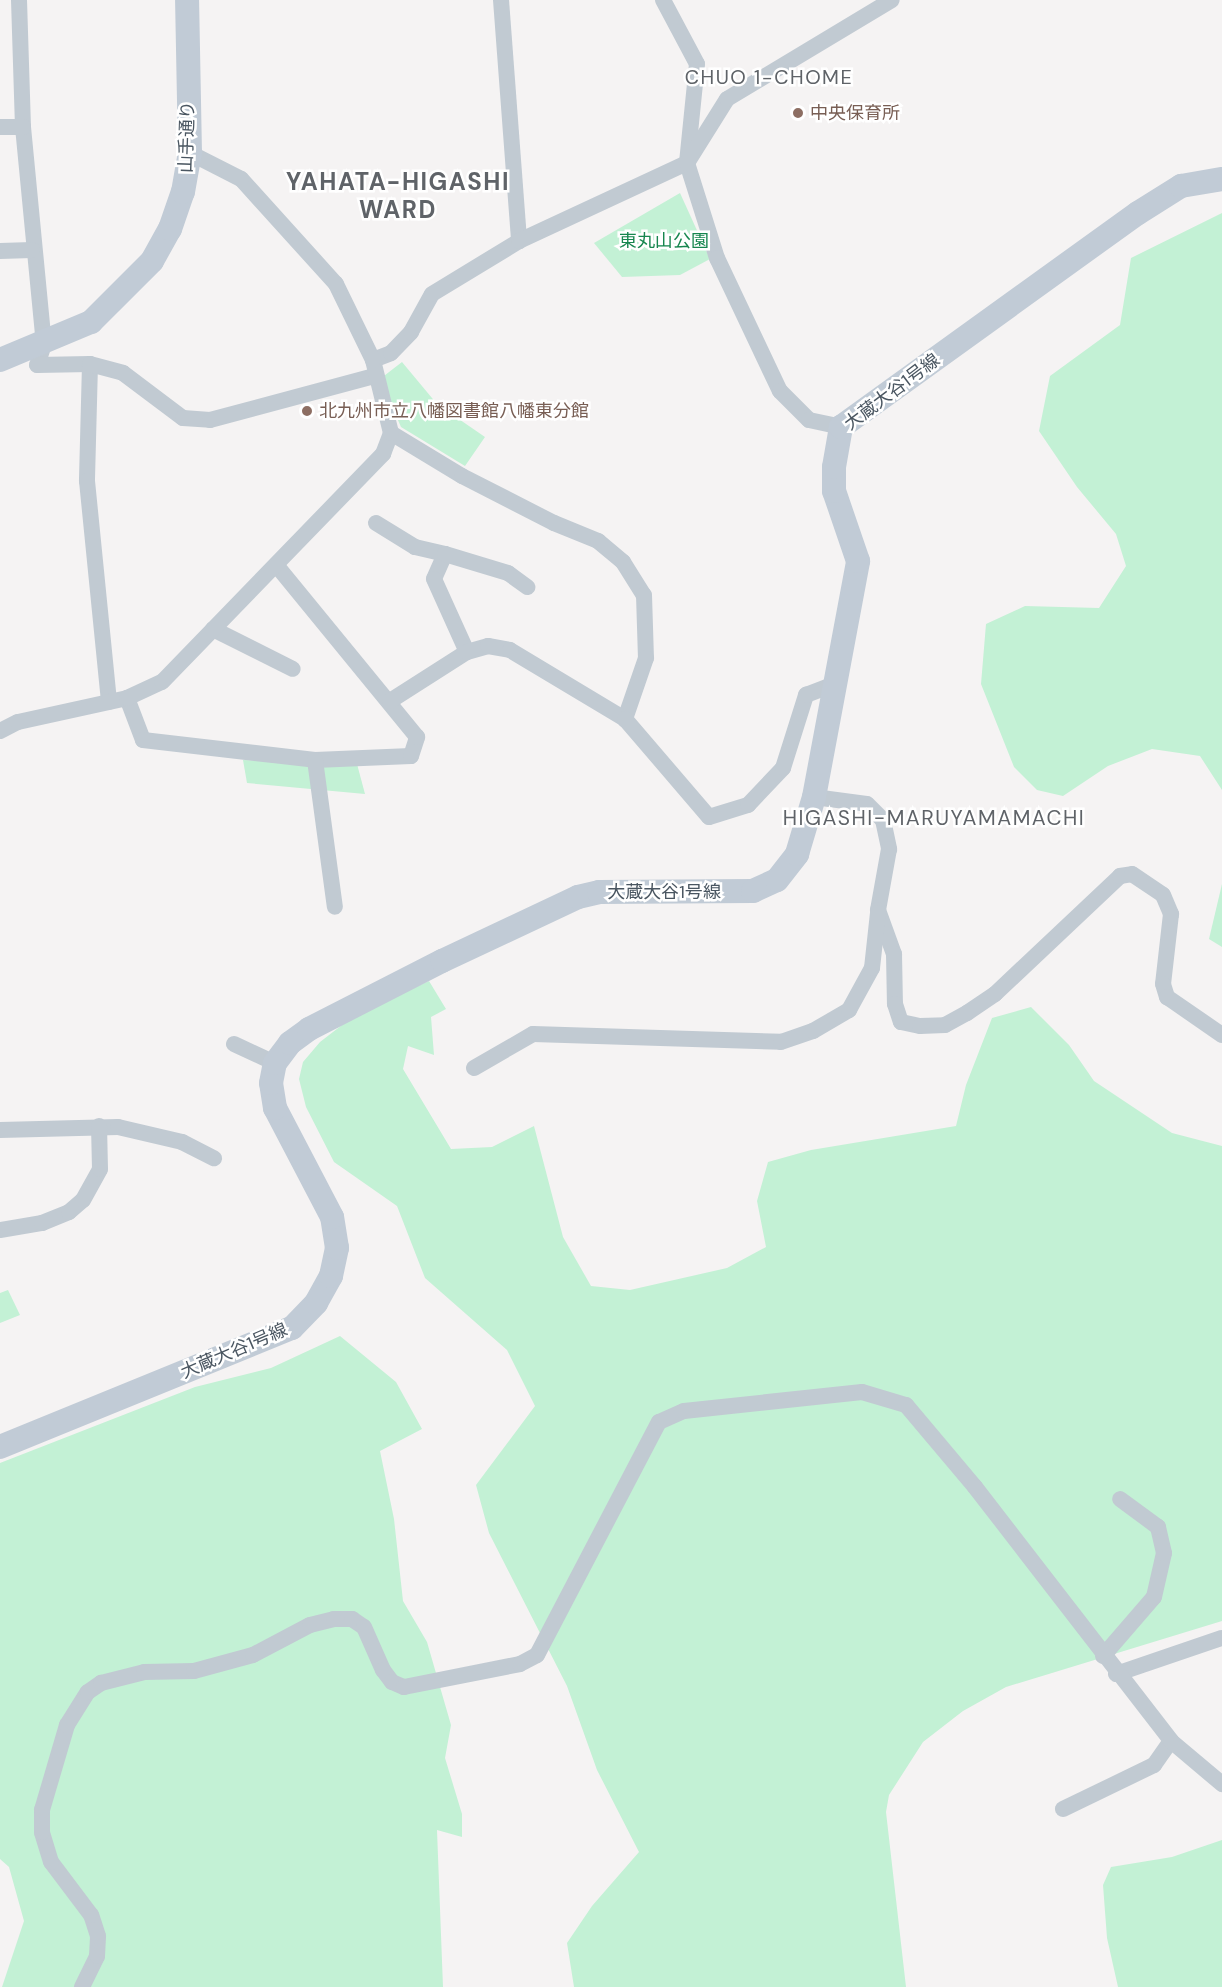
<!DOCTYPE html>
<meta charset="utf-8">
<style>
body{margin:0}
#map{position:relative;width:1222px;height:1987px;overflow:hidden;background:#f5f3f3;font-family:"DM Sans","Noto Sans JP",sans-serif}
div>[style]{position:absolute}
.green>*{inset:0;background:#c3f1d5}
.street>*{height:16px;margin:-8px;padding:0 8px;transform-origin:8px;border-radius:8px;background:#c1cad2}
.secondary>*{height:24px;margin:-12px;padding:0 12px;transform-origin:12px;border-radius:12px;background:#c1cbd6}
.dots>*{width:16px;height:16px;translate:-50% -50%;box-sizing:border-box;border:3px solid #fff;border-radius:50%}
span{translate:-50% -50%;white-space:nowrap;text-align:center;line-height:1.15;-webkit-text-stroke:5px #fff;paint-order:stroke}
.education-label{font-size:18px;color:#785e54}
.left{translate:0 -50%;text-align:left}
.street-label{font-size:18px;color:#4a5661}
.park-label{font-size:18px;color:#17864f}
.neighbourhood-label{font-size:20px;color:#5f6368;letter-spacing:1.5px}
.quarter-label{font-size:21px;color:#5f6368;letter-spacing:1.5px}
.district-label{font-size:24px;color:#5f6368;font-weight:700;letter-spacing:1.5px}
</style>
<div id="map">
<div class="green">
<i style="clip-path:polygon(680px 193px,710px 259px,680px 275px,622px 277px,594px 243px)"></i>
<i style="clip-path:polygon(1222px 213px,1222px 790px,1200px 756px,1152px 749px,1108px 766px,1063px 796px,1037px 790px,1014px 767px,981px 684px,986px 624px,1025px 606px,1099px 608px,1126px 566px,1116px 534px,1077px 487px,1039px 431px,1050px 376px,1120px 325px,1131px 258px)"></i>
<i style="clip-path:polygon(402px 362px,437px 404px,485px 437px,465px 466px,401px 427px,380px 379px)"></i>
<i style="clip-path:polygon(243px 760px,357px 764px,365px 794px,247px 783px)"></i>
<i style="clip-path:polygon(1222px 884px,1222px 947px,1209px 939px)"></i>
<i style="clip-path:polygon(429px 981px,446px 1009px,431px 1017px,434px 1055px,408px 1046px,403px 1069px,451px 1149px,492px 1147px,534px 1126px,563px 1237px,591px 1286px,630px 1290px,727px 1268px,766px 1247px,757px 1201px,768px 1162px,811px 1150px,956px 1126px,966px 1085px,992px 1018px,1031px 1007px,1069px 1045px,1094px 1081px,1172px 1133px,1222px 1146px,1222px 1621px,1006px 1687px,963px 1711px,923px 1742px,889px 1795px,886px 1812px,906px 1987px,574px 1987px,567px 1943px,592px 1906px,639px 1852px,597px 1770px,567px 1686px,489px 1533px,476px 1485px,535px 1406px,507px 1350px,425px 1278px,397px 1206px,334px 1162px,306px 1107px,299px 1079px,303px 1062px,320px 1042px,355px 1015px)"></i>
<i style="clip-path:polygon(8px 1290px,20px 1315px,0 1323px,0 1293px)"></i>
<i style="clip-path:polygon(340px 1336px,396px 1382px,422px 1429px,380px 1451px,394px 1519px,403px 1601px,427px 1642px,451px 1725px,445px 1758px,462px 1814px,462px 1837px,437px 1830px,443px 1987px,2px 1987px,24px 1921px,9px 1867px,0 1859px,0 1463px,195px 1387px,271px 1368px)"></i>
<i style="clip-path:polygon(1222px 1840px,1222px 1987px,1118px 1987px,1107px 1938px,1103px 1885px,1111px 1867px,1172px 1857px)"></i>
</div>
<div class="street">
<i style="left:19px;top:0;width:127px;rotate:88.2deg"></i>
<i style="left:23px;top:127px;width:218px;rotate:84.5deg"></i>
<i style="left:44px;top:344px;width:22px;rotate:108deg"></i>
<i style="left:37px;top:365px;width:53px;rotate:-1.1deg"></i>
<i style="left:90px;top:364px;width:117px;rotate:91.5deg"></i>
<i style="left:87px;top:481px;width:222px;rotate:84.3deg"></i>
<i style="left:501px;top:0;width:242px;rotate:85.7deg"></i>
<i style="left:663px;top:0;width:72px;rotate:62deg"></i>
<i style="left:697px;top:64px;width:100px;rotate:95.8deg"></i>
<i style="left:687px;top:163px;width:100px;rotate:72.5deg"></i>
<i style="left:717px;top:258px;width:147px;rotate:64.7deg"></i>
<i style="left:780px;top:391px;width:41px;rotate:45deg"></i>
<i style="left:809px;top:420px;width:33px;rotate:12deg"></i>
<i style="left:0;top:127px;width:23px"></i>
<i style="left:0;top:251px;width:32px;rotate:-2deg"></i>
<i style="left:373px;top:360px;width:19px;rotate:-21deg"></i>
<i style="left:391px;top:353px;width:29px;rotate:-46deg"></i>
<i style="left:411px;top:332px;width:43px;rotate:-61.1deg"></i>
<i style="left:432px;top:294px;width:102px;rotate:-31.3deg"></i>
<i style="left:519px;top:241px;width:185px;rotate:-24.9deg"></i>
<i style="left:687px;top:163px;width:75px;rotate:-58deg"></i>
<i style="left:727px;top:99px;width:192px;rotate:-31deg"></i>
<i style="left:90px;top:364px;width:34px;rotate:15deg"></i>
<i style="left:123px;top:373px;width:75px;rotate:36.9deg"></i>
<i style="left:183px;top:418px;width:27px;rotate:4deg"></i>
<i style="left:210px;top:420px;width:170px;rotate:-15deg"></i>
<i style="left:391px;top:433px;width:83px;rotate:31.2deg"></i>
<i style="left:462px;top:476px;width:103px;rotate:27.1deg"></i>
<i style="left:554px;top:523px;width:48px;rotate:22.2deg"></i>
<i style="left:598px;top:541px;width:33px;rotate:40deg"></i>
<i style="left:623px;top:562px;width:39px;rotate:58deg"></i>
<i style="left:644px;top:595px;width:63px;rotate:88.2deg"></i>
<i style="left:646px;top:658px;width:65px;rotate:109deg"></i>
<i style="left:376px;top:523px;width:46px;rotate:31.6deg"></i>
<i style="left:415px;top:547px;width:31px;rotate:13deg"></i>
<i style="left:445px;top:554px;width:27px;rotate:114deg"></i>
<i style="left:434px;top:579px;width:80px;rotate:65.7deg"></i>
<i style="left:445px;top:554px;width:66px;rotate:16.8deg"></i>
<i style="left:508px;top:573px;width:24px;rotate:36deg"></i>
<i style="left:213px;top:629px;width:89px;rotate:26.6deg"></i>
<i style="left:127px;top:698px;width:45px;rotate:69.1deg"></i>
<i style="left:143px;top:740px;width:173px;rotate:6.6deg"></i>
<i style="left:315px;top:760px;width:96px;rotate:-2.4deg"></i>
<i style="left:411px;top:756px;width:20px;rotate:-72deg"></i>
<i style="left:417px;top:737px;width:222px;rotate:-129.3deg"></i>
<i style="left:390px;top:701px;width:91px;rotate:-32.5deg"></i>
<i style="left:467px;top:652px;width:22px;rotate:-16deg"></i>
<i style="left:488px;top:646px;width:22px;rotate:10deg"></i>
<i style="left:510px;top:650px;width:134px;rotate:31deg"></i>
<i style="left:625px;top:719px;width:129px;rotate:49.4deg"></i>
<i style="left:709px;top:817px;width:41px;rotate:-17.1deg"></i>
<i style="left:748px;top:805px;width:51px;rotate:-46.6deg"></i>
<i style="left:783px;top:768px;width:77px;rotate:-72.5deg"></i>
<i style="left:806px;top:695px;width:30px;rotate:-21deg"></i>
<i style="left:0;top:731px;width:20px;rotate:-27deg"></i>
<i style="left:18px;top:722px;width:112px;rotate:-12.4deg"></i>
<i style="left:127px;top:698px;width:38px;rotate:-25deg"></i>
<i style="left:162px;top:682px;width:318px;rotate:-45.9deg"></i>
<i style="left:383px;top:454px;width:22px;rotate:-69deg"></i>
<i style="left:391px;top:433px;width:75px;rotate:-103.9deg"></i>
<i style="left:373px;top:360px;width:85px;rotate:-116deg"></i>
<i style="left:336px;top:284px;width:142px;rotate:-132.1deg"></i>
<i style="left:241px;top:179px;width:57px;rotate:-153deg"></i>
<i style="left:315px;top:760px;width:148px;rotate:82.3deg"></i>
<i style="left:814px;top:797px;width:53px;rotate:7.5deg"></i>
<i style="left:867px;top:804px;width:23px;rotate:45deg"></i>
<i style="left:883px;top:820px;width:30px;rotate:78deg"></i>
<i style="left:889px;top:849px;width:62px;rotate:100.2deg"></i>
<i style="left:878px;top:910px;width:47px;rotate:70deg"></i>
<i style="left:894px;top:954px;width:50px;rotate:88.9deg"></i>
<i style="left:895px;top:1004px;width:19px;rotate:72deg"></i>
<i style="left:901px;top:1022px;width:19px;rotate:12deg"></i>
<i style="left:920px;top:1026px;width:25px;rotate:-2deg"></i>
<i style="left:945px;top:1025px;width:25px;rotate:-29deg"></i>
<i style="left:967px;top:1013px;width:34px;rotate:-34deg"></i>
<i style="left:995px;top:994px;width:172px;rotate:-43.3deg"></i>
<i style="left:1120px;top:876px;width:12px;rotate:-9deg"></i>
<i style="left:1132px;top:874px;width:37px;rotate:34deg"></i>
<i style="left:1163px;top:895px;width:21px;rotate:67deg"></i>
<i style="left:1171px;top:914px;width:70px;rotate:96.5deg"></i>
<i style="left:1163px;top:984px;width:14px;rotate:73deg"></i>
<i style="left:1167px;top:997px;width:67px;rotate:34.6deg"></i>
<i style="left:234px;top:1044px;width:45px;rotate:24.9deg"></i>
<i style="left:474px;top:1068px;width:68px;rotate:-30deg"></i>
<i style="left:533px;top:1034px;width:248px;rotate:1.8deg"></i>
<i style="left:781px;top:1042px;width:34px;rotate:-19deg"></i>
<i style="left:813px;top:1031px;width:42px;rotate:-30.3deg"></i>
<i style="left:849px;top:1010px;width:48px;rotate:-61.3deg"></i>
<i style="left:872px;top:968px;width:55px;rotate:-83.8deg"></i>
<i style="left:0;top:1130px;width:118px;rotate:-1.5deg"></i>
<i style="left:118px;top:1127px;width:66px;rotate:13.2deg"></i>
<i style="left:182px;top:1142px;width:36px;rotate:27deg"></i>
<i style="left:0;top:1230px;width:43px;rotate:-9.5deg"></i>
<i style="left:42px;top:1223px;width:29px;rotate:-22deg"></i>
<i style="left:69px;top:1212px;width:18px;rotate:-41deg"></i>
<i style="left:83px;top:1200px;width:35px;rotate:-61deg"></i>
<i style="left:100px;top:1169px;width:43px;rotate:-91.3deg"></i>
<i style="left:1103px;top:1656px;width:78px;rotate:-49.2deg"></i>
<i style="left:1154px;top:1597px;width:45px;rotate:-77.2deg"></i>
<i style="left:1164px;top:1553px;width:27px;rotate:-103deg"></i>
<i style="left:1158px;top:1527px;width:47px;rotate:-143.6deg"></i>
<i style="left:1116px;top:1674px;width:112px;rotate:-18.8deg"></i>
<i style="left:1063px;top:1809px;width:101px;rotate:-25.8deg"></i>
<i style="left:1154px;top:1765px;width:29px;rotate:-55deg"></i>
<i style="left:82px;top:1987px;width:34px;rotate:-64deg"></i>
<i style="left:97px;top:1956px;width:20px;rotate:-87deg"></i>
<i style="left:98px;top:1936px;width:22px;rotate:-108deg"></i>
<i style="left:91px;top:1915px;width:66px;rotate:-127deg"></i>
<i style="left:51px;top:1862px;width:31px;rotate:-107deg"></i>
<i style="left:42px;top:1832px;width:22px;rotate:-90deg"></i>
<i style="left:42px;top:1810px;width:89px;rotate:-73.6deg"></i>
<i style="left:67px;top:1725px;width:39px;rotate:-58deg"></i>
<i style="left:88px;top:1692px;width:16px;rotate:-35deg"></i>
<i style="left:101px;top:1683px;width:44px;rotate:-14.3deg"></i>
<i style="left:144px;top:1672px;width:50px;rotate:-1.1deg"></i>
<i style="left:194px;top:1671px;width:61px;rotate:-15.2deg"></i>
<i style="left:253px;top:1655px;width:64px;rotate:-27.8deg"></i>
<i style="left:310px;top:1625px;width:25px;rotate:-14deg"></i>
<i style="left:334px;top:1619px;width:18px"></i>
<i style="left:352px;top:1619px;width:14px;rotate:34deg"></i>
<i style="left:364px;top:1627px;width:47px;rotate:66.2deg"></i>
<i style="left:383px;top:1670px;width:15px;rotate:53deg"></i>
<i style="left:392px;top:1682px;width:13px;rotate:23deg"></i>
<i style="left:404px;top:1687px;width:118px;rotate:-11.2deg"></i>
<i style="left:520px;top:1664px;width:19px;rotate:-28deg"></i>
<i style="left:537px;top:1655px;width:263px;rotate:-62.4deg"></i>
<i style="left:659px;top:1422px;width:27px;rotate:-24deg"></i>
<i style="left:684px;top:1411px;width:179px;rotate:-6.1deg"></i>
<i style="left:862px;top:1392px;width:46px;rotate:16.5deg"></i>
<i style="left:906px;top:1405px;width:107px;rotate:49.9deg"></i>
<i style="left:975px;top:1487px;width:321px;rotate:52.3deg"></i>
<i style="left:1171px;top:1741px;width:67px;rotate:40.1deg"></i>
</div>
<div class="secondary">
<i style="left:0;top:360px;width:99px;rotate:-22.7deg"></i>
<i style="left:91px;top:322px;width:86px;rotate:-45deg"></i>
<i style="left:152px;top:261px;width:37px;rotate:-61deg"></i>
<i style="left:170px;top:229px;width:39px;rotate:-71deg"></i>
<i style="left:183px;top:192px;width:40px;rotate:-80deg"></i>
<i style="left:190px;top:153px;width:153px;rotate:-91.1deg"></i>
<i style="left:0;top:1447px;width:315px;rotate:-22.2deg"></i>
<i style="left:292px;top:1328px;width:35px;rotate:-46deg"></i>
<i style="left:316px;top:1303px;width:31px;rotate:-61deg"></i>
<i style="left:331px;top:1276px;width:29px;rotate:-78deg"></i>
<i style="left:337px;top:1248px;width:31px;rotate:-99deg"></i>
<i style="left:332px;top:1217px;width:123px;rotate:-117.6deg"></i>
<i style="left:275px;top:1108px;width:25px;rotate:-99deg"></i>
<i style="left:271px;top:1083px;width:20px;rotate:-79deg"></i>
<i style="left:275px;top:1063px;width:25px;rotate:-53deg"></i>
<i style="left:290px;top:1043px;width:24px;rotate:-36deg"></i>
<i style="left:309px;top:1029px;width:149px;rotate:-27.1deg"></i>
<i style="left:442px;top:961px;width:150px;rotate:-25.2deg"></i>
<i style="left:578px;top:897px;width:22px;rotate:-13deg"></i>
<i style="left:599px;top:892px;width:154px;rotate:-0.4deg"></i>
<i style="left:753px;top:891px;width:26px;rotate:-25deg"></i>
<i style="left:777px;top:880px;width:33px;rotate:-52deg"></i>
<i style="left:797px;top:854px;width:59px;rotate:-73.4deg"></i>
<i style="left:814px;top:797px;width:240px;rotate:-79.4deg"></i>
<i style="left:858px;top:561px;width:74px;rotate:-108.9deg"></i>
<i style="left:834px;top:491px;width:24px;rotate:-90deg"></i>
<i style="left:834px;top:467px;width:41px;rotate:-80.1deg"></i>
<i style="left:841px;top:427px;width:366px;rotate:-35.8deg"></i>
<i style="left:1138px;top:213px;width:51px;rotate:-32.1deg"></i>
<i style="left:1181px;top:186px;width:42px;rotate:-9.7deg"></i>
</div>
<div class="dots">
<i style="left:798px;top:113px;background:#8d6e63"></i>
<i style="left:307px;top:411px;background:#8d6e63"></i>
</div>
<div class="education-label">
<span class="left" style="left:810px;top:113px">中央保育所</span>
<span class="left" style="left:319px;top:411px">北九州市立八幡図書館八幡東分館</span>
</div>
<div class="street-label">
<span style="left:187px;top:137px;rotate:-88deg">山手通り</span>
<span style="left:892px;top:392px;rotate:-37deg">大蔵大谷1号線</span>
<span style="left:664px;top:892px">大蔵大谷1号線</span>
<span style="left:234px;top:1351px;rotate:-23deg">大蔵大谷1号線</span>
</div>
<div class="park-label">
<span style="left:664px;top:241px">東丸山公園</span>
</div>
<div class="neighbourhood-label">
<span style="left:769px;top:77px">CHUO 1-CHOME</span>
</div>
<div class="quarter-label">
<span style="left:934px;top:818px">HIGASHI-MARUYAMAMACHI</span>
</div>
<div class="district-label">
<span style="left:398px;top:196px">YAHATA-HIGASHI<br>WARD</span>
</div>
</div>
